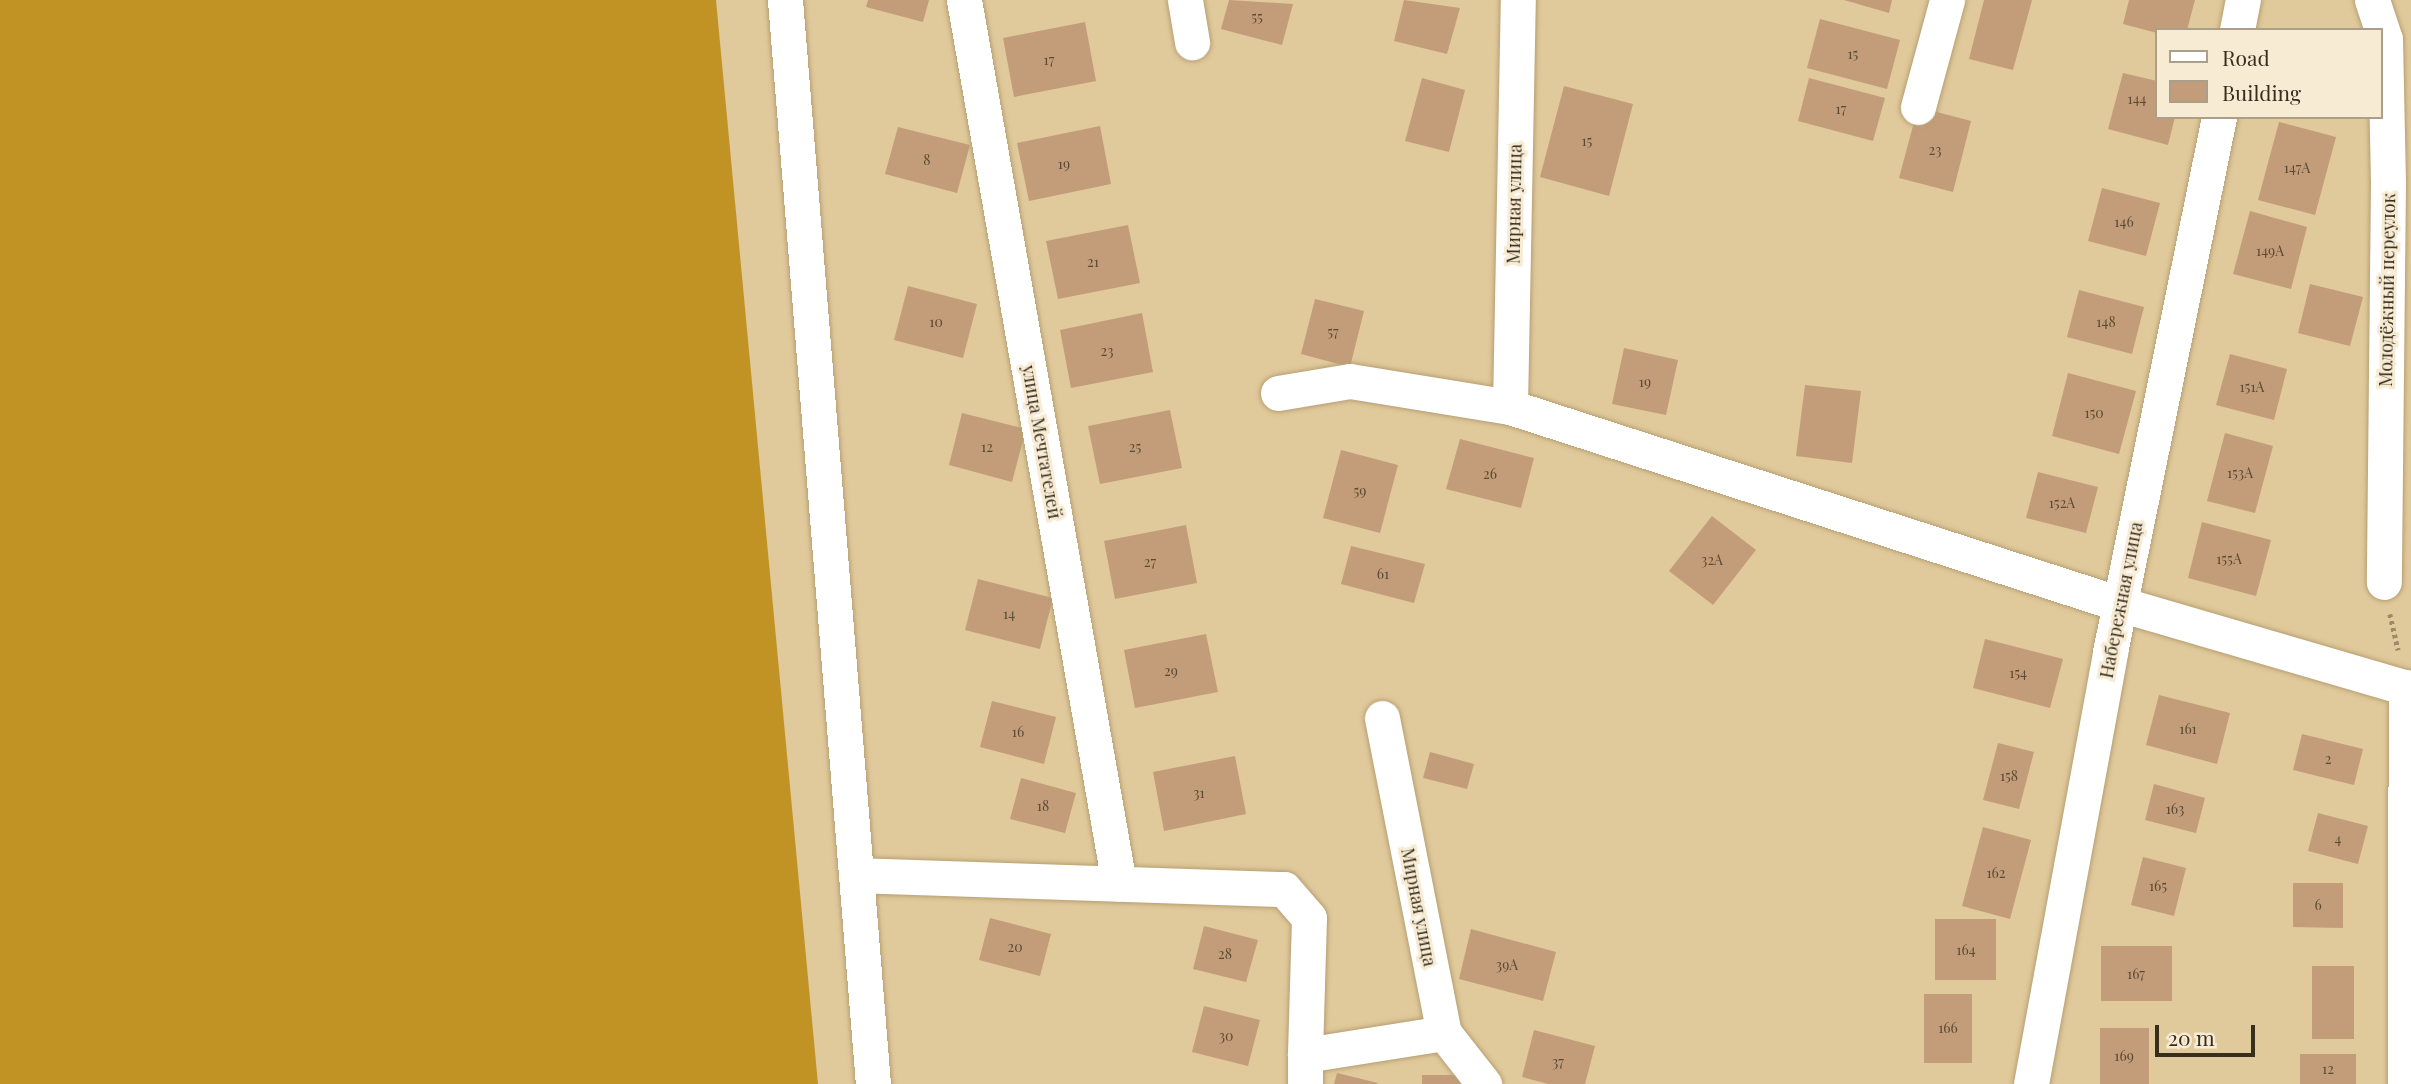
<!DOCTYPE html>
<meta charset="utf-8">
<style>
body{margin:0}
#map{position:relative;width:2411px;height:1084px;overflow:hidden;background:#e0c99b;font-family:"Playfair Display",serif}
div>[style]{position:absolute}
.forest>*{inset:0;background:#c19324}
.building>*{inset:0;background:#c39d7a}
.path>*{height:4.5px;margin-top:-2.25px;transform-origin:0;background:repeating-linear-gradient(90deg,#9c8a68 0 3.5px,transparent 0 7px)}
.roads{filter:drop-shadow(0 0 2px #b69f72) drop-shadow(0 0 2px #b69f72)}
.minor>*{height:35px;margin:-17.5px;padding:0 17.5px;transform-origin:17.5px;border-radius:17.5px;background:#fff}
span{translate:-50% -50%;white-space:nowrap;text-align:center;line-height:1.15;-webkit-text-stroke:6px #f7ebd4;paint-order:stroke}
.number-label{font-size:14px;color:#5b4a34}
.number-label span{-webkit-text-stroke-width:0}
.street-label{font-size:18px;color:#382e1c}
.legend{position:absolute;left:2155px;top:28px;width:228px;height:91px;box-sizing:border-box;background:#f7ebd4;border:2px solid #ab9f8a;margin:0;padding:9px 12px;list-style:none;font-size:21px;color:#382e1c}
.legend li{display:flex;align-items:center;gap:14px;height:35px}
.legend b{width:35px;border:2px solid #ab9f8a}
.scale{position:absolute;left:2155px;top:1025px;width:100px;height:32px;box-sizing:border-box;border:4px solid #382e1c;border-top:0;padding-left:9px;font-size:21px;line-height:24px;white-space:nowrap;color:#382e1c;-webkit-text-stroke:5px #f7ebd4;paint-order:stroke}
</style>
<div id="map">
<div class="forest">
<i style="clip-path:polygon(0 0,716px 0,818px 1084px,0 1084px)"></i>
</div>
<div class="building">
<i style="clip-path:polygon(868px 0,929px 0,923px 22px,866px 7px)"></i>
<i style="clip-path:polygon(1229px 0,1293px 4px,1282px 45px,1221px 29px)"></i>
<i style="clip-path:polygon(1404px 0,1460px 8px,1447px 54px,1394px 41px)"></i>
<i style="clip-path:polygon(1844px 0,1892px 0,1889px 13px)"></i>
<i style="clip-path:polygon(1984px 0,2032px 0,2013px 70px,1969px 59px)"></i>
<i style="clip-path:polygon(2129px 0,2195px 0,2187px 30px,2157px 33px,2123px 24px)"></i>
<i style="clip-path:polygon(1820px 19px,1900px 40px,1887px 89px,1807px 68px)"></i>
<i style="clip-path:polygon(1085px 22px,1096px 81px,1014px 97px,1003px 38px)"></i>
<i style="clip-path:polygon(2123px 73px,2157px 81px,2157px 117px,2175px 117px,2168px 145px,2108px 129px)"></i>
<i style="clip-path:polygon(1422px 78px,1465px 90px,1449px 152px,1405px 141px)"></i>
<i style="clip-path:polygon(1809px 78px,1885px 98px,1873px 141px,1798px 121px)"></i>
<i style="clip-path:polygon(1564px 86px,1633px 104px,1609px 196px,1540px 177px)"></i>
<i style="clip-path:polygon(1918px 107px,1971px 121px,1953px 192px,1899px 178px)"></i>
<i style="clip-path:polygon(2279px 122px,2336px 137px,2315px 215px,2258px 200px)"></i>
<i style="clip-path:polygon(1100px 126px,1111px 184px,1029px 201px,1017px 143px)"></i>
<i style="clip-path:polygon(898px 127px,970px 145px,957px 193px,885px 174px)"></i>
<i style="clip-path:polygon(2102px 188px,2160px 203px,2146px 256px,2088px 241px)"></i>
<i style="clip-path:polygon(2250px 211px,2307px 227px,2291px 289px,2233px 274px)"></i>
<i style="clip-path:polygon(1128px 225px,1140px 283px,1058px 299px,1046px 241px)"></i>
<i style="clip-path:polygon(2310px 284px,2363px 297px,2350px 346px,2298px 333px)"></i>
<i style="clip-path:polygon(908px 286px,977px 304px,963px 358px,894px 340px)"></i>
<i style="clip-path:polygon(2079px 290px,2144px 307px,2132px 354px,2067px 337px)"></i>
<i style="clip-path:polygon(1315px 299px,1364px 311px,1350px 367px,1301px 354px)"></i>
<i style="clip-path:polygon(1142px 313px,1153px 372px,1071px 388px,1060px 330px)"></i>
<i style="clip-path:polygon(1624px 348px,1678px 360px,1666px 415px,1612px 404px)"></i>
<i style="clip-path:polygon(2230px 354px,2287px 369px,2274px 420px,2216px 405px)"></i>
<i style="clip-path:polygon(2068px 373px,2136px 391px,2119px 454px,2052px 436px)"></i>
<i style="clip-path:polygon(1805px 385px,1861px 391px,1852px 463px,1796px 456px)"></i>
<i style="clip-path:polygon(1170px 410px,1182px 468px,1100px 484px,1088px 426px)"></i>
<i style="clip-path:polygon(962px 413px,1026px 429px,1012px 482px,949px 465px)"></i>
<i style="clip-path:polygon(2225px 433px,2273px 446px,2255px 513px,2207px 501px)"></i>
<i style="clip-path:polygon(1460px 439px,1534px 458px,1521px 508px,1446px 489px)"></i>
<i style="clip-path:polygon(1341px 450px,1398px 465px,1380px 533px,1323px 518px)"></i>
<i style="clip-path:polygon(2038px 472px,2098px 487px,2086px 533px,2026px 518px)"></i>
<i style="clip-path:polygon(1712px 516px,1756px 550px,1713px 605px,1669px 571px)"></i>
<i style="clip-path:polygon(2202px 522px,2271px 540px,2256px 596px,2188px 578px)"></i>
<i style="clip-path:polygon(1186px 525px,1197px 583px,1115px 599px,1104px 541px)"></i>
<i style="clip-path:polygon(1351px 546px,1425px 564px,1414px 603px,1341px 584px)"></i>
<i style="clip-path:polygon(978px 579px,1053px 598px,1040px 649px,965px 630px)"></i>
<i style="clip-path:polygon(1206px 634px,1218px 692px,1135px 708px,1124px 650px)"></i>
<i style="clip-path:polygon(1985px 639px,2063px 659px,2050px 708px,1973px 688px)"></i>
<i style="clip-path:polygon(2159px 695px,2230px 713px,2217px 764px,2146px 745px)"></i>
<i style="clip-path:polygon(992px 701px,1056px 717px,1044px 764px,980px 747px)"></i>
<i style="clip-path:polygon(2302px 734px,2363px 749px,2354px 785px,2293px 770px)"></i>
<i style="clip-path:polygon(1998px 743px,2034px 752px,2019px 809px,1983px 800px)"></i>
<i style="clip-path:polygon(1430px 752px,1474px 764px,1467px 789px,1423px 778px)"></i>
<i style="clip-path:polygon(1235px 756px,1246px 814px,1164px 831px,1153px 772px)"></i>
<i style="clip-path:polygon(1021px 778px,1076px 793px,1065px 833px,1010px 819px)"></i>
<i style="clip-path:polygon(2154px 784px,2205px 798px,2196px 833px,2145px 820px)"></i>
<i style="clip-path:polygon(2318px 813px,2368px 826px,2358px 864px,2308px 851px)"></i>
<i style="clip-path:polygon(1983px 827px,2031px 840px,2010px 919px,1962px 906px)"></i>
<i style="clip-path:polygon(2143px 857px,2186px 868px,2174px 916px,2131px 905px)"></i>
<i style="clip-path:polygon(2293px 883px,2343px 883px,2343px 928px,2293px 927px)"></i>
<i style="clip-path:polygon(990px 918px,1051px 934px,1040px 976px,979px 960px)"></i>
<i style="clip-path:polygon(1935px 919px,1996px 919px,1996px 980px,1935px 980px)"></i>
<i style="clip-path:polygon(1204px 926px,1258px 940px,1246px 982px,1193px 969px)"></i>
<i style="clip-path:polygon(1471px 929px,1556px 952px,1543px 1001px,1459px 979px)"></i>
<i style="clip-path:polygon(2101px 946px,2172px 946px,2172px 1001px,2101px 1001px)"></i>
<i style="clip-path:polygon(2312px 966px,2354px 966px,2354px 1039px,2312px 1039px)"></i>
<i style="clip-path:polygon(1924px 994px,1972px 994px,1972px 1063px,1924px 1063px)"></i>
<i style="clip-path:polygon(1204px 1006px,1260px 1020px,1248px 1066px,1192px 1052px)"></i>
<i style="clip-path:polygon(2100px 1028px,2149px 1028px,2149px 1084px,2100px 1084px)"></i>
<i style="clip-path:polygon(1534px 1030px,1595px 1046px,1585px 1084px,1548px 1084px,1522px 1077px)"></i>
<i style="clip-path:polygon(2300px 1054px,2356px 1054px,2356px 1084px,2300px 1084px)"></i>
<i style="clip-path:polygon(1337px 1073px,1378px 1083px,1377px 1084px,1334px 1084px)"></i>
<i style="clip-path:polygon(1422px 1075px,1460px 1075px,1460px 1084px,1422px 1084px)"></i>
</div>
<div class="path">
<i style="left:2390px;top:614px;width:37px;rotate:77deg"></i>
</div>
<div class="roads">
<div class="minor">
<i style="left:785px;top:0;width:1088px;rotate:85.36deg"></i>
<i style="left:964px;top:0;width:897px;rotate:80.05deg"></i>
<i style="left:1185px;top:0;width:43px;rotate:80.5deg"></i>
<i style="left:2372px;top:0;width:41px;rotate:71.6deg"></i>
<i style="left:2385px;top:39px;width:144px;rotate:88.8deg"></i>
<i style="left:2388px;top:183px;width:399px;rotate:90.6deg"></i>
<i style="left:2237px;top:30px;width:31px;rotate:-79deg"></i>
<i style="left:1918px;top:107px;width:111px;rotate:-74.8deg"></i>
<i style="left:1278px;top:393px;width:73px;rotate:-9.5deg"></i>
<i style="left:1350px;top:381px;width:162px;rotate:9.2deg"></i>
<i style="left:1510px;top:407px;width:641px;rotate:17.9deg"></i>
<i style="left:2120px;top:604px;width:303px;rotate:16.3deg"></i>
<i style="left:1510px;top:407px;width:407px;rotate:-88.9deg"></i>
<i style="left:1382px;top:718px;width:321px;rotate:78.9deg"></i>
<i style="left:1444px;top:1033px;width:65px;rotate:51.9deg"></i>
<i style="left:856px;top:875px;width:428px;rotate:1.9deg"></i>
<i style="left:1284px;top:889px;width:38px;rotate:49deg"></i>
<i style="left:1309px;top:918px;width:137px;rotate:91.7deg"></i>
<i style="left:1305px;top:1084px;width:29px;rotate:-90deg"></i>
<i style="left:1305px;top:1055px;width:141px;rotate:-9deg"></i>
<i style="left:2031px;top:1084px;width:439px;rotate:-79.6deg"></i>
<i style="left:2110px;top:652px;width:546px;rotate:-78.48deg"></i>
<i style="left:2405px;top:1084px;width:397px;rotate:-89.9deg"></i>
</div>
</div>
<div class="number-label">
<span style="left:1257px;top:17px">55</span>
<span style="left:1853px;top:54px">15</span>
<span style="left:1049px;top:60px">17</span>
<span style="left:2137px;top:99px">144</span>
<span style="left:1841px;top:109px">17</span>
<span style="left:1587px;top:141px">15</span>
<span style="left:1935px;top:150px">23</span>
<span style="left:927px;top:160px">8</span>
<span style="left:1064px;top:164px">19</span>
<span style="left:2297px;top:168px">147А</span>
<span style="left:2124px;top:222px">146</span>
<span style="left:2270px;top:251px">149А</span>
<span style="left:1093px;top:262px">21</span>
<span style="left:936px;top:322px">10</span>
<span style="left:2106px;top:322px">148</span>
<span style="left:1333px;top:332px">57</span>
<span style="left:1107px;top:351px">23</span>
<span style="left:1645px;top:382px">19</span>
<span style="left:2252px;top:387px">151А</span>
<span style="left:2094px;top:413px">150</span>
<span style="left:987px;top:447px">12</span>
<span style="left:1135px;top:447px">25</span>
<span style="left:2240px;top:473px">153А</span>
<span style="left:1490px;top:474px">26</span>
<span style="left:1360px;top:491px">59</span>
<span style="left:2062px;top:503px">152А</span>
<span style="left:2229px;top:559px">155А</span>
<span style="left:1712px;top:560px">32А</span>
<span style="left:1150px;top:562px">27</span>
<span style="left:1383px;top:574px">61</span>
<span style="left:1009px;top:614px">14</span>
<span style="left:1171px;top:671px">29</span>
<span style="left:2018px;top:673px">154</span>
<span style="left:2188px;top:729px">161</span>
<span style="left:1018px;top:732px">16</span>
<span style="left:2328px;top:759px">2</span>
<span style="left:2009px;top:776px">158</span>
<span style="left:1199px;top:793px">31</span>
<span style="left:1043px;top:806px">18</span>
<span style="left:2175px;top:809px">163</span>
<span style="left:2338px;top:839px">4</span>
<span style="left:1996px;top:873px">162</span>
<span style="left:2158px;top:886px">165</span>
<span style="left:2318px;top:905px">6</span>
<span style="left:1015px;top:947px">20</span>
<span style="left:1966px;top:950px">164</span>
<span style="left:1225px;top:954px">28</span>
<span style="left:1507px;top:965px">39А</span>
<span style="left:2136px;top:974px">167</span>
<span style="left:1948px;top:1028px">166</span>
<span style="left:1226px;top:1036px">30</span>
<span style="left:2124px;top:1056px">169</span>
<span style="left:1558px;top:1062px">37</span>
<span style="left:2328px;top:1069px">12</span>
</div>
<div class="street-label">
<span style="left:1514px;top:204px;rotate:-89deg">Мирная улица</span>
<span style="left:2387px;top:290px;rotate:-89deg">Молодёжный переулок</span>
<span style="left:1042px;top:442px;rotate:80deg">улица Мечтателей</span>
<span style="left:2121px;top:600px;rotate:-79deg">Набережная улица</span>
<span style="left:1419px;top:907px;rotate:79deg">Мирная улица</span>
</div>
<ul class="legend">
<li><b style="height:9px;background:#fff"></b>Road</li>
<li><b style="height:19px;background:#c39d7a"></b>Building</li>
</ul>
<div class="scale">20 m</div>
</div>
